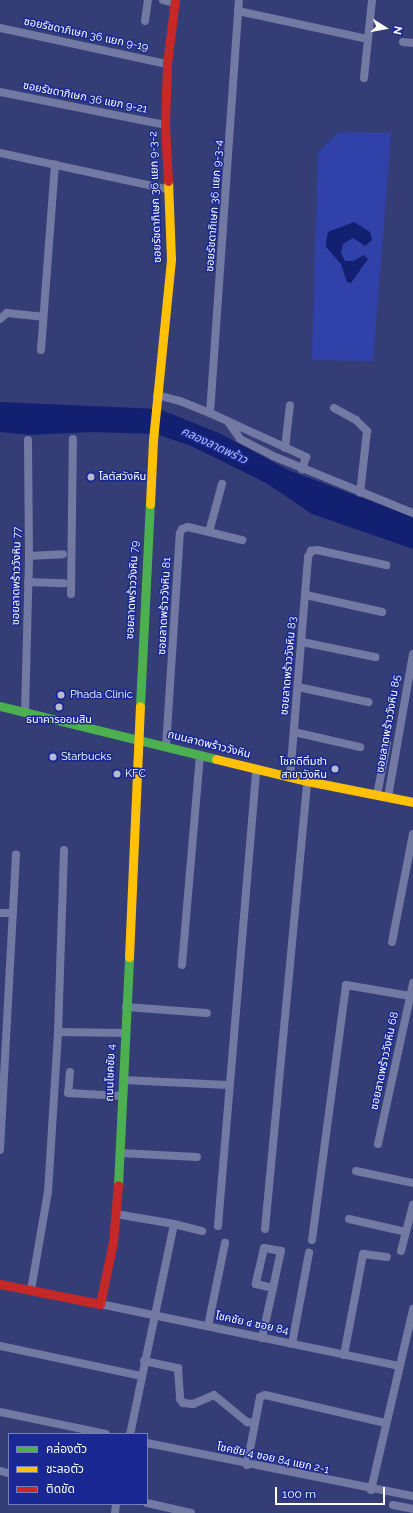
<!DOCTYPE html>
<meta charset="utf-8">
<style>
body{margin:0}
#map{position:relative;width:413px;height:1513px;overflow:hidden;background:#353d77;font-family:Raleway,"Noto Sans Thai",sans-serif}
div>[style]{position:absolute}
.green>*{inset:0;background:#3141aa}
.water>*{inset:0;background:#131f71}
.street>*{height:8px;margin:-4px;padding:0 4px;transform-origin:4px;border-radius:4px;background:#7279a2}
.fast>*{height:9px;margin:-4.5px;padding:0 4.5px;transform-origin:4.5px;border-radius:4.5px;background:#4caf50}
.slow>*{height:9px;margin:-4.5px;padding:0 4.5px;transform-origin:4.5px;border-radius:4.5px;background:#ffc107}
.jam>*{height:9px;margin:-4.5px;padding:0 4.5px;transform-origin:4.5px;border-radius:4.5px;background:#c62828}
.dots>*{width:11px;height:11px;translate:-50% -50%;box-sizing:border-box;border:2px solid #192893;border-radius:50%}
span{translate:-50% -50%;white-space:nowrap;text-align:center;line-height:1.15;-webkit-text-stroke:3px #192893;paint-order:stroke}
.street-label{font-size:11px;color:#fff}
.poi-label{font-size:11px;color:#fff}
.left{translate:0 -50%;text-align:left}
.right{translate:-100% -50%;text-align:right}
.water-label{font-size:12px;color:#b5bff6;font-style:italic}
.legend{position:absolute;left:8px;top:1433px;width:140px;height:72px;box-sizing:border-box;background:#192893;border:1px solid #757ebe;margin:0;padding:5px 7px;list-style:none;font-size:12px;color:#fff}
.legend li{display:flex;align-items:center;gap:8px;height:20px}
.legend b{width:20px;border:1px solid #757ebe}
.north{position:absolute;left:365px;top:8px;width:40px;height:40px;-webkit-text-stroke:3px #192893;paint-order:stroke;rotate:101deg;font-size:11px;font-weight:700;line-height:16px;text-align:center;color:#fff}
.north::after{content:'';display:block;margin:auto;width:14px;height:18px;background:#fff;clip-path:polygon(50% 0,100% 100%,50% 72%,0 100%)}
.scale{position:absolute;left:275px;top:1487px;width:110px;height:18px;box-sizing:border-box;border:2px solid #fff;border-top:0;padding-left:5px;font-size:12px;line-height:14px;white-space:nowrap;color:#fff;-webkit-text-stroke:3px #192893;paint-order:stroke}
</style>
<div id="map">
<div class="green">
<i style="clip-path:polygon(339px 132px,391px 133px,373px 361px,312px 360px,318px 152px)"></i>
</div>
<div class="water">
<i style="clip-path:polygon(354px 222px,370px 232px,372px 240px,365px 246px,353px 238px,343px 244px,341px 253px,345px 261px,353px 261px,364px 255px,368px 259px,351px 283px,347px 282px,341px 264px,326px 247px,326px 242px,328px 232px)"></i>
<i style="clip-path:polygon(0 402px,159px 409px,221px 434px,288px 470px,413px 517px,413px 549px,312px 514px,266px 483px,191px 446px,156px 434px,93px 432px,30px 435px,0 432px)"></i>
</div>
<div class="street">
<i style="left:163px;top:0;width:12px;rotate:14deg"></i>
<i style="left:238px;top:11px;width:133px;rotate:12.2deg"></i>
<i style="left:145px;top:21px;width:21px;rotate:-82deg"></i>
<i style="left:0;top:28px;width:171px;rotate:12.2deg"></i>
<i style="left:403px;top:42px;width:10px;rotate:6deg"></i>
<i style="left:364px;top:78px;width:78px;rotate:-84.1deg"></i>
<i style="left:0;top:92px;width:168px;rotate:11.3deg"></i>
<i style="left:0;top:153px;width:171px;rotate:12.2deg"></i>
<i style="left:0;top:319px;width:9px;rotate:-41deg"></i>
<i style="left:7px;top:313px;width:36px;rotate:6deg"></i>
<i style="left:41px;top:350px;width:186px;rotate:-85.7deg"></i>
<i style="left:157px;top:395px;width:24px;rotate:15deg"></i>
<i style="left:180px;top:401px;width:32px;rotate:22deg"></i>
<i style="left:210px;top:413px;width:106px;rotate:24.6deg"></i>
<i style="left:306px;top:457px;width:13px;rotate:108deg"></i>
<i style="left:334px;top:408px;width:25px;rotate:29deg"></i>
<i style="left:356px;top:420px;width:16px;rotate:45deg"></i>
<i style="left:367px;top:431px;width:62px;rotate:96.4deg"></i>
<i style="left:210px;top:413px;width:414px;rotate:-86deg"></i>
<i style="left:229px;top:423px;width:19px;rotate:55deg"></i>
<i style="left:240px;top:439px;width:37px;rotate:27deg"></i>
<i style="left:273px;top:456px;width:151px;rotate:22.2deg"></i>
<i style="left:285px;top:448px;width:43px;rotate:-83.4deg"></i>
<i style="left:209px;top:532px;width:50px;rotate:-74.8deg"></i>
<i style="left:29px;top:556px;width:34px;rotate:-3deg"></i>
<i style="left:28px;top:582px;width:36px;rotate:2deg"></i>
<i style="left:71px;top:594px;width:155px;rotate:-89.3deg"></i>
<i style="left:306px;top:595px;width:78px;rotate:12.6deg"></i>
<i style="left:302px;top:642px;width:75px;rotate:11.6deg"></i>
<i style="left:298px;top:687px;width:72px;rotate:12.1deg"></i>
<i style="left:25px;top:712px;width:156px;rotate:-88.5deg"></i>
<i style="left:29px;top:556px;width:116px;rotate:-90.5deg"></i>
<i style="left:294px;top:732px;width:68px;rotate:12.8deg"></i>
<i style="left:166px;top:747px;width:214px;rotate:-86.3deg"></i>
<i style="left:180px;top:533px;width:4px;rotate:-63deg"></i>
<i style="left:182px;top:529px;width:6px;rotate:-18deg"></i>
<i style="left:188px;top:527px;width:56px;rotate:13.5deg"></i>
<i style="left:290px;top:777px;width:221px;rotate:-85.3deg"></i>
<i style="left:308px;top:557px;width:7px;rotate:-63deg"></i>
<i style="left:311px;top:551px;width:6px;rotate:-9deg"></i>
<i style="left:317px;top:550px;width:71px;rotate:12.3deg"></i>
<i style="left:377px;top:795px;width:53px;rotate:-79.1deg"></i>
<i style="left:388px;top:797px;width:145px;rotate:-80.1deg"></i>
<i style="left:0;top:913px;width:13px"></i>
<i style="left:392px;top:942px;width:110px;rotate:-79deg"></i>
<i style="left:182px;top:965px;width:211px;rotate:-85.1deg"></i>
<i style="left:126px;top:1007px;width:81px;rotate:4.2deg"></i>
<i style="left:58px;top:1032px;width:67px;rotate:0.9deg"></i>
<i style="left:70px;top:1072px;width:21px;rotate:95deg"></i>
<i style="left:68px;top:1093px;width:54px;rotate:3.2deg"></i>
<i style="left:123px;top:1080px;width:105px;rotate:2.7deg"></i>
<i style="left:378px;top:1144px;width:165px;rotate:-77.7deg"></i>
<i style="left:0;top:1150px;width:296px;rotate:-86.9deg"></i>
<i style="left:120px;top:1153px;width:77px;rotate:3deg"></i>
<i style="left:356px;top:1171px;width:58px;rotate:11.9deg"></i>
<i style="left:116px;top:1214px;width:59px;rotate:9.8deg"></i>
<i style="left:174px;top:1224px;width:215px;rotate:101.8deg"></i>
<i style="left:349px;top:1219px;width:58px;rotate:12.8deg"></i>
<i style="left:174px;top:1224px;width:29px;rotate:14deg"></i>
<i style="left:218px;top:1226px;width:459px;rotate:-85.2deg"></i>
<i style="left:265px;top:1229px;width:450px;rotate:-84.6deg"></i>
<i style="left:312px;top:1240px;width:257px;rotate:-82.4deg"></i>
<i style="left:346px;top:985px;width:65px;rotate:9.8deg"></i>
<i style="left:401px;top:1251px;width:48px;rotate:-75.4deg"></i>
<i style="left:31px;top:1290px;width:99px;rotate:-80.2deg"></i>
<i style="left:48px;top:1192px;width:160px;rotate:-86.4deg"></i>
<i style="left:58px;top:1032px;width:182px;rotate:-88.1deg"></i>
<i style="left:100px;top:1304px;width:305px;rotate:11.7deg"></i>
<i style="left:208px;top:1326px;width:85px;rotate:-78.4deg"></i>
<i style="left:262px;top:1338px;width:51px;rotate:-77.6deg"></i>
<i style="left:273px;top:1288px;width:38px;rotate:-78deg"></i>
<i style="left:281px;top:1251px;width:17px;rotate:-170deg"></i>
<i style="left:264px;top:1248px;width:37px;rotate:103deg"></i>
<i style="left:256px;top:1284px;width:17px;rotate:13deg"></i>
<i style="left:292px;top:1344px;width:93px;rotate:-79.4deg"></i>
<i style="left:0;top:1346px;width:144px;rotate:12deg"></i>
<i style="left:344px;top:1355px;width:103px;rotate:-79.3deg"></i>
<i style="left:363px;top:1254px;width:24px;rotate:7deg"></i>
<i style="left:144px;top:1361px;width:35px;rotate:12deg"></i>
<i style="left:178px;top:1368px;width:31px;rotate:86deg"></i>
<i style="left:180px;top:1399px;width:5px;rotate:53deg"></i>
<i style="left:183px;top:1403px;width:10px;rotate:6deg"></i>
<i style="left:193px;top:1404px;width:23px;rotate:-23deg"></i>
<i style="left:214px;top:1395px;width:43px;rotate:39.3deg"></i>
<i style="left:247px;top:1422px;width:8px;rotate:7deg"></i>
<i style="left:0;top:1412px;width:108px;rotate:11.7deg"></i>
<i style="left:147px;top:1443px;width:271px;rotate:11.3deg"></i>
<i style="left:247px;top:1465px;width:69px;rotate:-79.2deg"></i>
<i style="left:260px;top:1397px;width:5px;rotate:-22deg"></i>
<i style="left:265px;top:1395px;width:123px;rotate:13.1deg"></i>
<i style="left:0;top:1471px;width:9px;rotate:13deg"></i>
<i style="left:371px;top:1490px;width:186px;rotate:-76.9deg"></i>
<i style="left:147px;top:1503px;width:45px;rotate:12.8deg"></i>
<i style="left:393px;top:1505px;width:20px;rotate:11deg"></i>
<i style="left:115px;top:1513px;width:9px;rotate:-84deg"></i>
</div>
<div class="fast">
<i style="left:0;top:706px;width:222px;rotate:13.8deg"></i>
<i style="left:140px;top:706px;width:202px;rotate:-87.2deg"></i>
<i style="left:118px;top:1185px;width:228px;rotate:-87.2deg"></i>
</div>
<div class="slow">
<i style="left:150px;top:504px;width:64px;rotate:-87.3deg"></i>
<i style="left:153px;top:440px;width:182px;rotate:-84.3deg"></i>
<i style="left:171px;top:259px;width:78px;rotate:-92.2deg"></i>
<i style="left:216px;top:759px;width:94px;rotate:13.6deg"></i>
<i style="left:307px;top:781px;width:108px;rotate:11.2deg"></i>
<i style="left:129px;top:957px;width:251px;rotate:-87.5deg"></i>
</div>
<div class="jam">
<i style="left:168px;top:181px;width:56px;rotate:-93.1deg"></i>
<i style="left:165px;top:125px;width:61px;rotate:-88.1deg"></i>
<i style="left:167px;top:64px;width:64px;rotate:-82.9deg"></i>
<i style="left:0;top:1284px;width:102px;rotate:11.3deg"></i>
<i style="left:100px;top:1304px;width:63px;rotate:-78.2deg"></i>
<i style="left:113px;top:1242px;width:57px;rotate:-85deg"></i>
</div>
<div class="dots">
<i style="left:91px;top:477px;background:#b8bbcf"></i>
<i style="left:61px;top:695px;background:#b8bbcf"></i>
<i style="left:59px;top:707px;background:#b8bbcf"></i>
<i style="left:53px;top:757px;background:#b8bbcf"></i>
<i style="left:335px;top:769px;background:#b8bbcf"></i>
<i style="left:117px;top:774px;background:#b8bbcf"></i>
</div>
<div class="street-label">
<span style="left:86px;top:35px;rotate:12deg">ซอยรัชดาภิเษก 36 แยก 9-19</span>
<span style="left:85px;top:98px;rotate:11deg">ซอยรัชดาภิเษก 36 แยก 9-21</span>
<span style="left:156px;top:197px;rotate:-92deg">ซอยรัชดาภิเษก 36 แยก 9-3-2</span>
<span style="left:215px;top:206px;rotate:-86deg">ซอยรัชดาภิเษก 36 แยก 9-3-4</span>
<span style="left:17px;top:576px;rotate:-89deg">ซอยลาดพร้าววังหิน 77</span>
<span style="left:133px;top:590px;rotate:-87deg">ซอยลาดพร้าววังหิน 79</span>
<span style="left:165px;top:606px;rotate:-87deg">ซอยลาดพร้าววังหิน 81</span>
<span style="left:289px;top:666px;rotate:-85deg">ซอยลาดพร้าววังหิน 83</span>
<span style="left:389px;top:724px;rotate:-80deg">ซอยลาดพร้าววังหิน 85</span>
<span style="left:209px;top:745px;rotate:14deg">ถนนลาดพร้าววังหิน</span>
<span style="left:385px;top:1061px;rotate:-78deg">ซอยลาดพร้าววังหิน 68</span>
<span style="left:111px;top:1073px;rotate:-88deg">ถนนโชคชัย 4</span>
<span style="left:252px;top:1324px;rotate:12deg">โชคชัย ๔ ซอย 84</span>
<span style="left:273px;top:1459px;rotate:12deg">โชคชัย 4 ซอย 84 แยก 2-1</span>
</div>
<div class="poi-label">
<span class="left" style="left:99px;top:477px">โลตัสวังหิน</span>
<span class="left" style="left:70px;top:695px">Phada Clinic</span>
<span style="left:59px;top:720px">ธนาคารออมสิน</span>
<span class="left" style="left:61px;top:757px">Starbucks</span>
<span class="right" style="left:327px;top:769px">โชคดีติ่มซำ<br>สาขาวังหิน</span>
<span class="left" style="left:125px;top:774px">KFC</span>
</div>
<div class="water-label">
<span style="left:214px;top:446px;rotate:25deg">คลองลาดพร้าว</span>
</div>
<ul class="legend">
<li><b style="height:5px;background:#4caf50"></b>คล่องตัว</li>
<li><b style="height:5px;background:#ffc107"></b>ชะลอตัว</li>
<li><b style="height:5px;background:#c62828"></b>ติดขัด</li>
</ul>
<div class="north">N</div>
<div class="scale">100 m</div>
</div>
